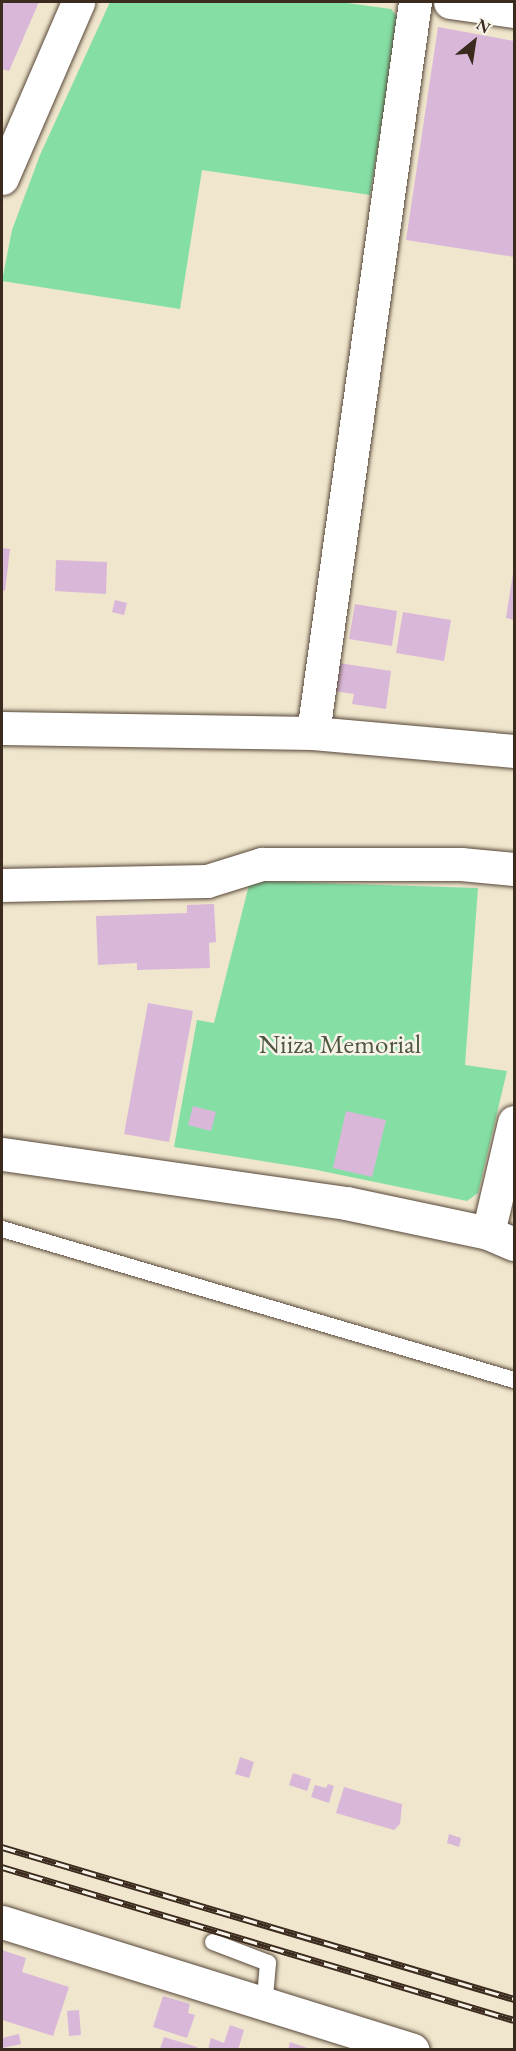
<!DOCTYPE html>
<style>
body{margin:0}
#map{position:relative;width:516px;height:2051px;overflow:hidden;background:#f0e6cd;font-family:"EB Garamond",serif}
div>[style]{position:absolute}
.green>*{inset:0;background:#85dfa5}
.building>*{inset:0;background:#d9b7d9}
.roads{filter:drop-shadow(0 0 2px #564638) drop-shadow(0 0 2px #564638)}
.service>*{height:16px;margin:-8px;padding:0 8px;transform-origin:8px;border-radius:8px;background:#fff}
.minor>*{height:33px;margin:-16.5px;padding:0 16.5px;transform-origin:16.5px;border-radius:16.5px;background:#fff}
.tertiary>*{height:33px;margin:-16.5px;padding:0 16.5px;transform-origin:16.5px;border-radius:16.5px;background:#fff}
.rail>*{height:7px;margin-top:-3.5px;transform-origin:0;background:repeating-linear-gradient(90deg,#f7f3e8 0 14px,#3b2a1e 0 28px);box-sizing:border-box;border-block:2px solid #3b2a1e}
span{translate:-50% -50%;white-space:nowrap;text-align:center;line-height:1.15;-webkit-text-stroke:5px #f7f3e8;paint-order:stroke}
.park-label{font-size:27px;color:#4e5740}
.frame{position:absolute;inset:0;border:3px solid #3b2a1e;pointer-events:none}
.north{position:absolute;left:444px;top:12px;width:60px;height:60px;-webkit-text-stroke:4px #f7f3e8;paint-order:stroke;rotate:30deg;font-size:16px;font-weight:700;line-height:24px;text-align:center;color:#3b2a1e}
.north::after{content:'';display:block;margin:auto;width:21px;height:27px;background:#3b2a1e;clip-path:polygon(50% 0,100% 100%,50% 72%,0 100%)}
</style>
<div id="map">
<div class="green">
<i style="clip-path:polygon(110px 2px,340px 2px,391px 9px,399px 19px,370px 195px,202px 170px,180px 309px,2px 281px,12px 230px,40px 155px)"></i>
<i style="clip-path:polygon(250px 881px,478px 888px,465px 1065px,507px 1071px,478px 1193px,467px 1201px,312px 1169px,174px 1147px,197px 1020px,214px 1023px)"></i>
</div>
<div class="building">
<i style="clip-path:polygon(2px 2px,39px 2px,9px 71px,2px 69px)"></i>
<i style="clip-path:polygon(438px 27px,514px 41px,514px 257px,406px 240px)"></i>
<i style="clip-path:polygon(2px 548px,10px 549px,5px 591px,2px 590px)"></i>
<i style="clip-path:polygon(56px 560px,107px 562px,106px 594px,55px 591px)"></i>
<i style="clip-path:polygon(513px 573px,514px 573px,514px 620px,506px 618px)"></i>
<i style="clip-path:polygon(115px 600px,127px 603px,124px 615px,112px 612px)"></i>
<i style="clip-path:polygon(355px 604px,397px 611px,392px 646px,349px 639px)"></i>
<i style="clip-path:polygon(403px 612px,451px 620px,444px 661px,396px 653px)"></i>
<i style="clip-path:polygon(339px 663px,391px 671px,386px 709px,352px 704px,354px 694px,334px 691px)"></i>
<i style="clip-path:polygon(214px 904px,216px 942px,209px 943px,210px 968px,137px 970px,137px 963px,98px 965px,96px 916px,187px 913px,187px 905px)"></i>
<i style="clip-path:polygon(148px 1003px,193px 1011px,169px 1142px,124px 1134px)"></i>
<i style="clip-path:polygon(193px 1106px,216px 1112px,211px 1131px,188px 1125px)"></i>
<i style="clip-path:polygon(346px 1111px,386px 1120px,372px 1177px,333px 1168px)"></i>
<i style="clip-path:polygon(240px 1757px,254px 1762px,249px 1778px,235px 1774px)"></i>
<i style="clip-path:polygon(293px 1773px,311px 1779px,307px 1791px,289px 1785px)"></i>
<i style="clip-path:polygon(328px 1784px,334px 1786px,329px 1803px,311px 1797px,315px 1785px,326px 1788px)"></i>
<i style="clip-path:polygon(344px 1787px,402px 1804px,400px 1824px,394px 1830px,336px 1813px)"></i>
<i style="clip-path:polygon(449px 1834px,461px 1838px,459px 1847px,447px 1843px)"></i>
<i style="clip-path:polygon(2px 1950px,26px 1958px,22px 1972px,69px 1987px,53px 2036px,2px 2020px)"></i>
<i style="clip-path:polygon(163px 1996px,190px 2004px,188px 2013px,195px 2015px,187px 2038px,153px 2027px)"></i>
<i style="clip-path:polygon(79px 2010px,81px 2035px,69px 2036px,67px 2011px)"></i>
<i style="clip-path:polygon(230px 2025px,244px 2030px,238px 2050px,208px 2050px,211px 2038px,224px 2043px)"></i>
<i style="clip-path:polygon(19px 2034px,21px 2044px,2px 2048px,2px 2038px)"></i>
<i style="clip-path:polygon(164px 2037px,197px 2047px,196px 2050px,160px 2049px)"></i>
<i style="clip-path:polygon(290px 2042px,310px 2049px,310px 2050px,288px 2050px)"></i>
</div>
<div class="roads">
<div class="service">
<i style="left:2px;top:1229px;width:534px;rotate:16.43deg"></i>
<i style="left:213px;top:1942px;width:59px;rotate:20.9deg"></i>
<i style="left:268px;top:1963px;width:38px;rotate:95deg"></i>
</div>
<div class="minor">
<i style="left:450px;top:2px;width:65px;rotate:8deg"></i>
<i style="left:2px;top:728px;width:311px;rotate:0.9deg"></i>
<i style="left:313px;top:733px;width:202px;rotate:5.1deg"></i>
<i style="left:313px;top:733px;width:738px;rotate:-82.06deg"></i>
<i style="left:2px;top:885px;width:205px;rotate:-1.1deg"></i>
<i style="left:207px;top:881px;width:58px;rotate:-17.2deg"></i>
<i style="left:262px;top:864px;width:199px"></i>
<i style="left:461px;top:864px;width:53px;rotate:5.4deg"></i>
<i style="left:488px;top:1233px;width:114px;rotate:-76.8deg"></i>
<i style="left:2px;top:1922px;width:430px;rotate:17.3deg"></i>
</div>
<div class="tertiary">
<i style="left:2px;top:178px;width:192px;rotate:-66.6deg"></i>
<i style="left:2px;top:1154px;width:347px;rotate:8.1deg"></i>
<i style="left:346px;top:1203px;width:145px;rotate:11.9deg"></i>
<i style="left:488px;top:1233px;width:28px;rotate:23deg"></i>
</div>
</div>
<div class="rail">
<i style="left:2px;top:1847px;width:534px;rotate:16.53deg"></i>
<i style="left:2px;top:1867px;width:534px;rotate:16.64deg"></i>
</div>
<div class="park-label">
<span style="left:340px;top:1044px">Niiza Memorial</span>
</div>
<div class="frame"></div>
<div class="north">N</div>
</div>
